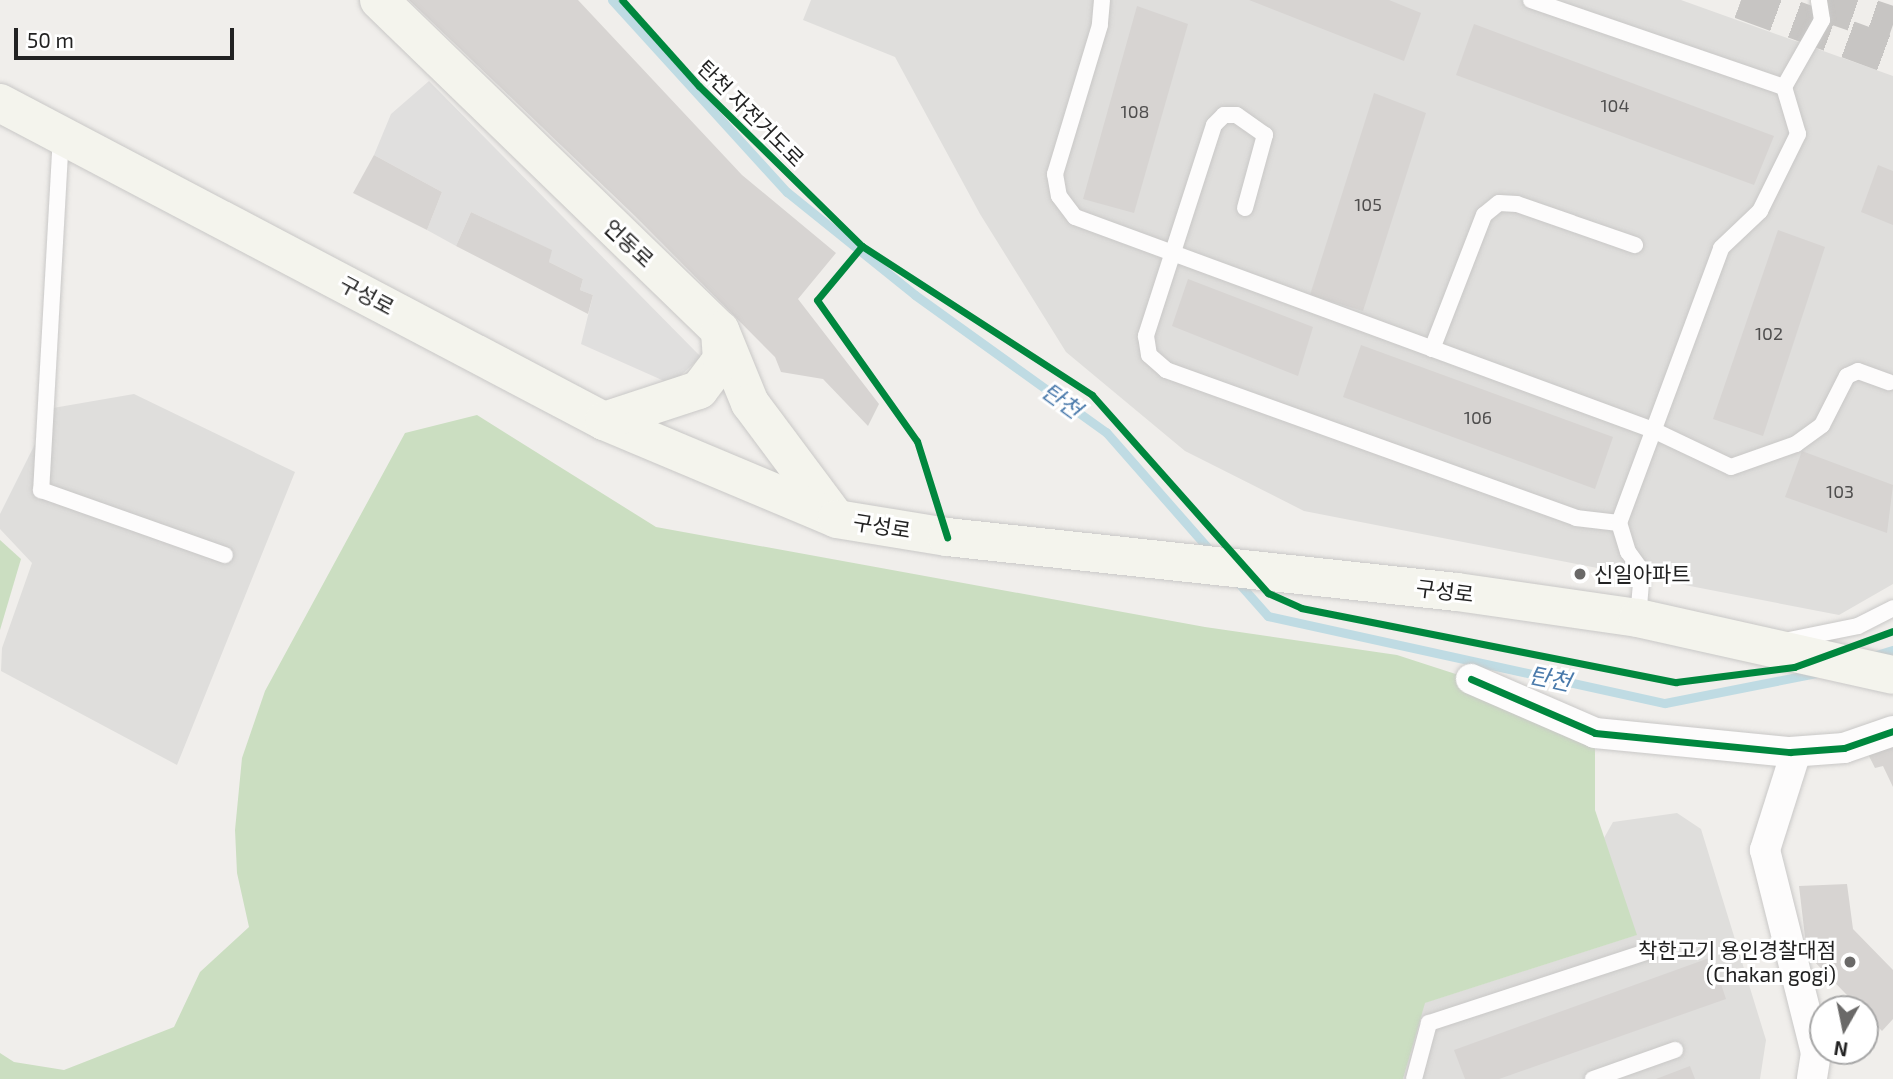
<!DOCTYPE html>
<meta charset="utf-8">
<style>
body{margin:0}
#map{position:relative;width:1893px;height:1079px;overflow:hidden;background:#f0eeeb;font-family:"Exo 2","Noto Sans KR",sans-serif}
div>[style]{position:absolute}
.residential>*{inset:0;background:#dfdedc}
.forest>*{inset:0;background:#cbdec1}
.parking>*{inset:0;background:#e0dfde}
.stream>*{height:9px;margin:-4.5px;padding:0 4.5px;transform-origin:4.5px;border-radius:4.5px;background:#bfdbe3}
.building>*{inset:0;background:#d7d4d2}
.highway-tunnel>*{height:38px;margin-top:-19px;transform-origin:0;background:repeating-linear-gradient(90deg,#c7c5c3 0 38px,transparent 0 57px)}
.roads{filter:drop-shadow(0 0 2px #c9c8c7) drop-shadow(0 0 2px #c9c8c7)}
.lane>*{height:16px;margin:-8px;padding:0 8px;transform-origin:8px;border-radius:8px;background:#fdfcfc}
.street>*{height:30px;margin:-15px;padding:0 15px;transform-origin:15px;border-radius:15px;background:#fdfcfc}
.secondary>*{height:38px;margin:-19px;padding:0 19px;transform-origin:19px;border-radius:19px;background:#f4f4ed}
.cycleway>*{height:7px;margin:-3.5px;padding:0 3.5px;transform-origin:3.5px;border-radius:3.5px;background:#00873e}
.dots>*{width:19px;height:19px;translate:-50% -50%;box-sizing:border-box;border:4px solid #fff;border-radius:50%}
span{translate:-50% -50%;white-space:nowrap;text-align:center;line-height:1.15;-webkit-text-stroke:6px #fff;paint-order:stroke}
.number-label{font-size:18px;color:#4f4e4e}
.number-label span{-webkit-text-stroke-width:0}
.street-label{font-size:21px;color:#222}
.poi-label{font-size:21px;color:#222}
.left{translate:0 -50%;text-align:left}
.right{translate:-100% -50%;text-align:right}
.water-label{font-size:23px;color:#4a7aab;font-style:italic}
.north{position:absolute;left:1809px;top:995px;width:70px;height:70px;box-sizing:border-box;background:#fff;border:2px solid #a7a7a7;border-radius:50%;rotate:189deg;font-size:19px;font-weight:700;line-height:28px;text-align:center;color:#222}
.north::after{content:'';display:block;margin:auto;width:24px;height:32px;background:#6a6968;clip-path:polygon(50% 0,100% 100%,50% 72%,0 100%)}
.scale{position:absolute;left:14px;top:28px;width:220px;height:32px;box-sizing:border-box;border:4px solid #222;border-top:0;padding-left:9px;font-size:21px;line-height:24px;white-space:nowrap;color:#222;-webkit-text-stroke:5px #fff;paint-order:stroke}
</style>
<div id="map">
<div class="residential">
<i style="clip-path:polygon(811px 0,1681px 0,1893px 76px,1893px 584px,1839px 615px,1304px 511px,1185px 451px,1066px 352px,980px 214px,895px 57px,803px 20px)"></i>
<i style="clip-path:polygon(134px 394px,295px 472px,177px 765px,1px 671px,2px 648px,32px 563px,0 529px,0 514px,53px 408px)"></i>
<i style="clip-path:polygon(1677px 813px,1701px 829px,1766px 1040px,1760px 1079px,1403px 1079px,1424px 1003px,1636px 935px,1604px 838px,1613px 822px)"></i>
</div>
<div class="forest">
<i style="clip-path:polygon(477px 415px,656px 527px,1205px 627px,1397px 655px,1471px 679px,1595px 733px,1595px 810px,1637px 935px,1425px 1003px,1403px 1079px,0 1079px,0 1053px,14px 1062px,64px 1070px,174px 1027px,200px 972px,249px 927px,237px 873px,235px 830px,242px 758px,265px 691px,405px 433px)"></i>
<i style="clip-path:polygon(0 540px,21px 559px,0 630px)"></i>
</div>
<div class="parking">
<i style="clip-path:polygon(429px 81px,701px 357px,671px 384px,581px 344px,593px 295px,580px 290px,583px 279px,549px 262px,551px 250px,471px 212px,456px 246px,427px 230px,442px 192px,374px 155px,391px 114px)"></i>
</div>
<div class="stream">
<i style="left:612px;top:0;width:260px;rotate:47.7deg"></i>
<i style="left:787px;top:192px;width:164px;rotate:38.8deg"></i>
<i style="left:915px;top:295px;width:235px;rotate:35.7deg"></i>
<i style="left:1106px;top:432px;width:162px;rotate:48.7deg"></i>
<i style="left:1236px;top:580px;width:48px;rotate:48.4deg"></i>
<i style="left:1268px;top:616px;width:406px;rotate:12.4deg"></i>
<i style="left:1665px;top:703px;width:154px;rotate:-11.2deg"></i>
<i style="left:1873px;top:656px;width:21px;rotate:-17deg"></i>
</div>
<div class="building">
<i style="clip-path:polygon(409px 0,578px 0,742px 175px,836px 253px,798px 299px,879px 404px,868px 426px,823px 379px,781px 372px,775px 357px,635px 216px)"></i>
<i style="clip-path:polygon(1249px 0,1389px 0,1421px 13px,1404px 61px)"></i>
<i style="clip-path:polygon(1137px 6px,1188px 24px,1134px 213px,1083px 199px)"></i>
<i style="clip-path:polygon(1474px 24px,1774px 136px,1754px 185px,1456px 75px)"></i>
<i style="clip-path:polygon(1374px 93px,1426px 113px,1363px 311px,1310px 295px)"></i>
<i style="clip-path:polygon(374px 155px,442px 192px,427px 230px,353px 193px)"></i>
<i style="clip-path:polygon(1878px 165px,1893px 171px,1893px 225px,1861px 212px)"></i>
<i style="clip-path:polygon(471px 212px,552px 250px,549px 262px,583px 279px,580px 290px,593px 295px,588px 314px,456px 246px)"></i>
<i style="clip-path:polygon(1778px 230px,1825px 247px,1763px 436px,1713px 419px)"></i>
<i style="clip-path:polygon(1188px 279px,1313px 327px,1298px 376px,1172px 326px)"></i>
<i style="clip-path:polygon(1361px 345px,1613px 437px,1595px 489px,1343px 397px)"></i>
<i style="clip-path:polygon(1802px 451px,1893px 485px,1887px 533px,1785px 497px)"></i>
<i style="clip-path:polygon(1893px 741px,1893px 787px,1883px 766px,1875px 768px,1867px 752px)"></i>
<i style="clip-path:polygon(1847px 884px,1853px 929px,1893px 970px,1893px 1019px,1882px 1031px,1807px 954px,1799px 886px)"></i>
<i style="clip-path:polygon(1712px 957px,1726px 999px,1499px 1079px,1465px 1079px,1454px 1050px)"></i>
<i style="clip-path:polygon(1690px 1066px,1695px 1079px,1656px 1079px)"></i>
</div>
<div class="highway-tunnel">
<i style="left:1741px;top:0;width:162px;rotate:20.2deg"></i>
<i style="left:1818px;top:0;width:79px;rotate:19.1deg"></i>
</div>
<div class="roads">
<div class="lane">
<i style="left:1102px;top:0;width:25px;rotate:95deg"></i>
<i style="left:1100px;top:25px;width:156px;rotate:106.8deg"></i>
<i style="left:1055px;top:174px;width:22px;rotate:80deg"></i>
<i style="left:1059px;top:196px;width:26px;rotate:53deg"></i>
<i style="left:1075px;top:217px;width:616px;rotate:20.23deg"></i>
<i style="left:1653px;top:430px;width:86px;rotate:25.4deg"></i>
<i style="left:1731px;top:467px;width:69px;rotate:-19.5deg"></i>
<i style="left:1796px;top:444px;width:32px;rotate:-36deg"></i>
<i style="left:1822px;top:425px;width:55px;rotate:-63deg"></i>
<i style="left:1847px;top:376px;width:12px;rotate:-24deg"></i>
<i style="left:1858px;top:371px;width:33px;rotate:20deg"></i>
<i style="left:1531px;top:0;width:268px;rotate:19deg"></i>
<i style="left:61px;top:135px;width:356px;rotate:93.2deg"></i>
<i style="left:41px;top:490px;width:195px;rotate:19.5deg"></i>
<i style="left:1245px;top:208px;width:76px;rotate:-74.7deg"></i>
<i style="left:1265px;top:135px;width:35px;rotate:-145deg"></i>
<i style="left:1236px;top:115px;width:12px;rotate:180deg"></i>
<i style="left:1224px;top:115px;width:14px;rotate:135deg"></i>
<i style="left:1214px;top:125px;width:222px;rotate:107.9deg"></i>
<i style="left:1146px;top:336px;width:19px;rotate:81deg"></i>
<i style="left:1149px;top:355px;width:23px;rotate:41deg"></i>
<i style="left:1166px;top:370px;width:436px;rotate:19.8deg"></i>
<i style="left:1576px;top:518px;width:43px;rotate:6.6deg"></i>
<i style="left:1432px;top:349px;width:144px;rotate:-68.8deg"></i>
<i style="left:1484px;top:215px;width:19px;rotate:-39deg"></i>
<i style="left:1499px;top:203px;width:18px;rotate:3deg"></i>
<i style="left:1517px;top:204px;width:125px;rotate:19.2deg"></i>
<i style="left:1638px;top:618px;width:47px;rotate:-85.1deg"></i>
<i style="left:1642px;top:571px;width:24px;rotate:-126deg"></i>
<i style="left:1628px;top:552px;width:30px;rotate:-107deg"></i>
<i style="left:1619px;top:523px;width:293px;rotate:-69.6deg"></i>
<i style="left:1721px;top:248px;width:54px;rotate:-43.5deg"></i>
<i style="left:1760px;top:211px;width:86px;rotate:-63.7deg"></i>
<i style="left:1798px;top:134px;width:49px;rotate:-106.6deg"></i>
<i style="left:1784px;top:87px;width:77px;rotate:-60.4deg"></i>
<i style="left:1822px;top:20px;width:20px;rotate:-99deg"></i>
<i style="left:1789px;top:640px;width:70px;rotate:-11.5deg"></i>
<i style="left:1858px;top:626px;width:39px;rotate:-27deg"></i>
<i style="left:1414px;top:1079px;width:58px;rotate:-75deg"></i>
<i style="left:1429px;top:1023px;width:236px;rotate:-18.1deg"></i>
<i style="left:1593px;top:1079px;width:87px;rotate:-19.5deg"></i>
</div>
<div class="street">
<i style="left:1471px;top:679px;width:135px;rotate:23.5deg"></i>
<i style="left:1595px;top:733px;width:196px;rotate:5.6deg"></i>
<i style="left:1790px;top:752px;width:54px;rotate:-4.2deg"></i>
<i style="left:1844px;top:748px;width:52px;rotate:-19.1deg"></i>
<i style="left:1796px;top:752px;width:103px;rotate:107.6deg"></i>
<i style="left:1765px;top:850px;width:209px;rotate:75.9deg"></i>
<i style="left:1816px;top:1053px;width:26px;rotate:99deg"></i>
</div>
<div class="secondary">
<i style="left:379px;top:0;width:475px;rotate:44.1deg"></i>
<i style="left:720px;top:330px;width:79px;rotate:67.7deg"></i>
<i style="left:750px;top:403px;width:142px;rotate:53.3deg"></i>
<i style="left:0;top:103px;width:683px;rotate:27.77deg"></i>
<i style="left:604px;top:421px;width:253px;rotate:22.8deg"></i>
<i style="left:837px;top:519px;width:111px;rotate:9.3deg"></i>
<i style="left:947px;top:537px;width:513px;rotate:6.16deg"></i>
<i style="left:1457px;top:592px;width:183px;rotate:8.2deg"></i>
<i style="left:1638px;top:618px;width:261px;rotate:12.6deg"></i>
<i style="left:604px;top:421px;width:100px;rotate:-18.1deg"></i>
<i style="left:699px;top:390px;width:38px;rotate:-53deg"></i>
<i style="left:722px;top:360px;width:28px;rotate:-94deg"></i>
</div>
</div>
<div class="cycleway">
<i style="left:622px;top:0;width:115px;rotate:48.2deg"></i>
<i style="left:699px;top:86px;width:228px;rotate:44.5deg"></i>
<i style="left:862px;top:246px;width:274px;rotate:32.9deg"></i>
<i style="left:1092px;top:395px;width:265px;rotate:48.4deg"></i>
<i style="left:1268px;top:593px;width:36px;rotate:24deg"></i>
<i style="left:1301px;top:608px;width:382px;rotate:11.2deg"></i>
<i style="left:1676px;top:682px;width:119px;rotate:-7.2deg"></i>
<i style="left:1794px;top:667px;width:105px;rotate:-20deg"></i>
<i style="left:862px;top:246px;width:70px;rotate:129.8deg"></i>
<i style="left:817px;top:300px;width:173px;rotate:54.7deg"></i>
<i style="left:917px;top:441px;width:101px;rotate:72.6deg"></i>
<i style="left:1471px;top:679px;width:135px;rotate:23.5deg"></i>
<i style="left:1595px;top:733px;width:196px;rotate:5.6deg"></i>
<i style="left:1790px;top:752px;width:54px;rotate:-4.2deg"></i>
<i style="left:1844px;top:748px;width:52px;rotate:-19.1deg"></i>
</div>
<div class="dots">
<i style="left:1580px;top:574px;background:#6a6968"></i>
<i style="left:1850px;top:962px;background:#6a6968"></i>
</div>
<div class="number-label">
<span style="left:1615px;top:105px">104</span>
<span style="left:1135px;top:111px">108</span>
<span style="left:1368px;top:204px">105</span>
<span style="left:1769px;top:333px">102</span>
<span style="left:1478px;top:417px">106</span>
<span style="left:1840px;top:491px">103</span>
</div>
<div class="street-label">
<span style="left:751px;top:113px;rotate:45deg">탄천 자전거도로</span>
<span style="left:629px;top:243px;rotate:43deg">언동로</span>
<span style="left:367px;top:295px;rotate:28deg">구성로</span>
<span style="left:882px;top:526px;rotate:9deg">구성로</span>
<span style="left:1445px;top:591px;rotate:7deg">구성로</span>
</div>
<div class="poi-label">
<span class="left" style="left:1594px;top:574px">신일아파트</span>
<span class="right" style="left:1836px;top:962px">착한고기 용인경찰대점<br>(Chakan gogi)</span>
</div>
<div class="water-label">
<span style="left:1062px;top:400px;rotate:36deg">탄천</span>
<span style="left:1550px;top:678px;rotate:12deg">탄천</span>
</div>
<div class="north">N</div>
<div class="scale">50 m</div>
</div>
